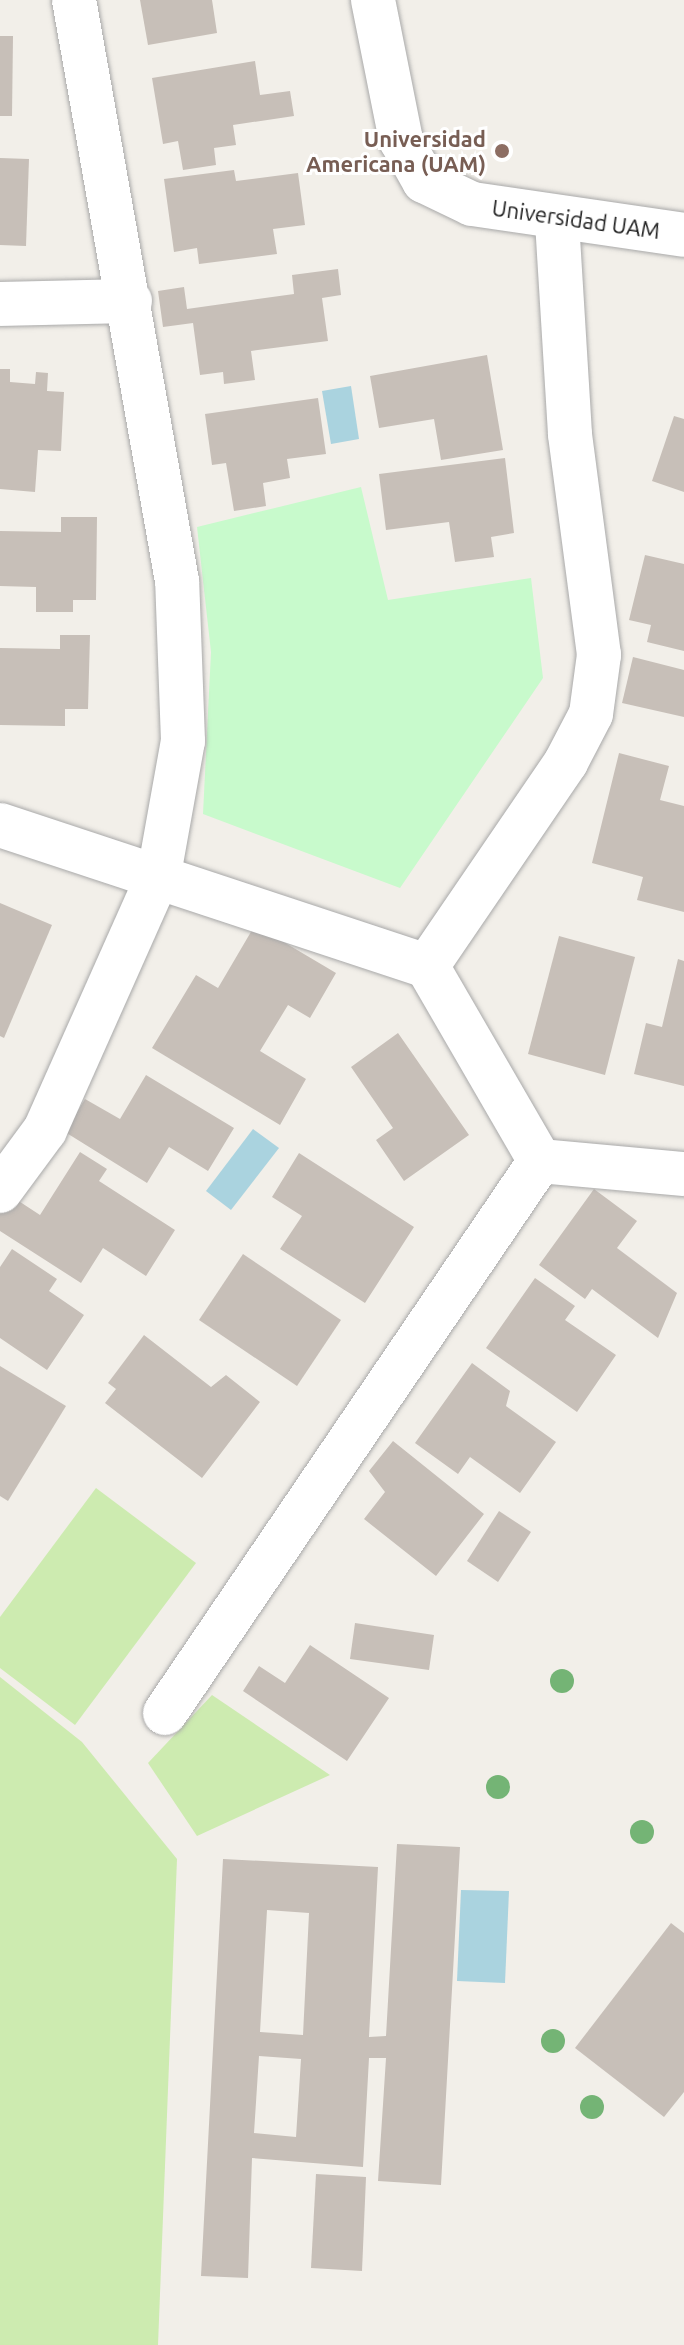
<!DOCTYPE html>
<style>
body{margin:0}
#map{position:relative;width:684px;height:2345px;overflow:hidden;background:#f2efe9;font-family:Ubuntu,sans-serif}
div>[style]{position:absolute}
.grass>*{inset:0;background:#cdebb0}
.park>*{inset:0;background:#c8facc}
.water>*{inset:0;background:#aad3df}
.building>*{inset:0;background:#c7bfb8}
.roads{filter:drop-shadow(0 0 2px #a9a9a9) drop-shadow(0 0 2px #a9a9a9)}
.minor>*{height:44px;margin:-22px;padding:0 22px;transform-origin:22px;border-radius:22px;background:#fff}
.trees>*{width:24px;height:24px;margin:-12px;border-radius:50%;background:#74b475}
.dots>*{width:22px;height:22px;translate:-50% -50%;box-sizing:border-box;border:4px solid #fff;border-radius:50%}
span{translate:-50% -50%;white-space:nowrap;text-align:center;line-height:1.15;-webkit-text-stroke:6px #fff;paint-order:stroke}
.education-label{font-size:22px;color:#785e54;font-weight:700}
.right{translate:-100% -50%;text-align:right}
.street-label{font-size:22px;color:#222}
</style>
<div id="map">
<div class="grass">
<i style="clip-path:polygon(96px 1488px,196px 1563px,75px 1725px,0 1668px,0 1617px)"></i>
<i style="clip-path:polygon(0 1677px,82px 1742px,177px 1859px,158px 2345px,0 2345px)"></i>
<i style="clip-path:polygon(212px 1695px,330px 1775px,197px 1836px,148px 1763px)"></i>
</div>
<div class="park">
<i style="clip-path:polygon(361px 487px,388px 600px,531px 578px,543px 678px,400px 888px,203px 814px,211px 652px,197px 527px)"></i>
</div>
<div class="water">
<i style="clip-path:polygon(351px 386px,359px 439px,331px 444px,322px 391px)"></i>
<i style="clip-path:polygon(253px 1129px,279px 1148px,231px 1210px,206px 1191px)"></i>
<i style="clip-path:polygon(461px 1890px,509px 1891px,505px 1983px,457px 1981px)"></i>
</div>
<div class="building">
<i style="clip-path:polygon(140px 0,212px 0,217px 33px,148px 45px)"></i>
<i style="clip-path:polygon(0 36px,13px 36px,12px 116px,0 116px)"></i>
<i style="clip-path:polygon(255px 61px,260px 95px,290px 91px,294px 116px,233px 125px,236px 145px,214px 148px,216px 165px,183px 170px,178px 141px,163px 144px,152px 78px)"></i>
<i style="clip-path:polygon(0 158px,29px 159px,26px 246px,0 245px)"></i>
<i style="clip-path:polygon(234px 170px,236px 181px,298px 173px,305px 225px,273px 229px,277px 254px,199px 264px,197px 248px,174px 252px,164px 179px)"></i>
<i style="clip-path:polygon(338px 269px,341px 295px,322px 298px,328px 341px,251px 351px,255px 380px,224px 384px,223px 372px,200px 375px,193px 323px,163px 327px,158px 291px,184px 287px,187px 309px,294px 294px,292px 275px)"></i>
<i style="clip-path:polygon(487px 355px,503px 450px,441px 460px,434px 419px,379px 428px,370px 376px)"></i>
<i style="clip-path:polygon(0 369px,10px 369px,10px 382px,35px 384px,36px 372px,48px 373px,47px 391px,64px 392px,61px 451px,38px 450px,35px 492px,0 489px)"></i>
<i style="clip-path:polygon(318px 398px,326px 454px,287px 459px,290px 478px,263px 483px,266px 506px,234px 511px,226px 463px,212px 465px,205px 414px)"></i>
<i style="clip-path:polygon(674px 416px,684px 419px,684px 492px,652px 481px)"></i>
<i style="clip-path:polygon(505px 458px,514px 533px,491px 537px,494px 557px,455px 562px,449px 522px,386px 530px,379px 474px)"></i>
<i style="clip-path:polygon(61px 517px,97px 517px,96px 600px,73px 600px,73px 612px,36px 612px,36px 587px,0 586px,0 531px,61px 532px)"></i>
<i style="clip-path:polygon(645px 555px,684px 564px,684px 651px,647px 642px,651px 625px,629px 620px)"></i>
<i style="clip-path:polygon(60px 635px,90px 635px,88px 709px,65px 709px,65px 726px,0 725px,0 648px,60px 649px)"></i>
<i style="clip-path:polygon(633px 657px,684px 670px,684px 717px,622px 703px)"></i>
<i style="clip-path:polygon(619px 753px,669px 766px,660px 800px,684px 806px,684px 912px,637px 900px,643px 877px,592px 863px)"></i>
<i style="clip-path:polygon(0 903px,52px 925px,4px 1038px,0 1036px)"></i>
<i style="clip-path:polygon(255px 925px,336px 973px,310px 1018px,288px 1005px,260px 1051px,306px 1079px,280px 1125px,152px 1048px,196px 975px,218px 988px)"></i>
<i style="clip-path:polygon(559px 936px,635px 957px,605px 1075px,528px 1054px)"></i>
<i style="clip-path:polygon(678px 959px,684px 961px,684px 1086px,634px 1074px,646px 1023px,662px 1027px)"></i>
<i style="clip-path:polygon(398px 1033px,469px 1135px,404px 1181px,376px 1140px,393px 1128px,351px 1067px)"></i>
<i style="clip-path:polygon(146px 1075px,234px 1128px,208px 1171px,169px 1147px,147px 1183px,65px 1132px,85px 1099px,120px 1119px)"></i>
<i style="clip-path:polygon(80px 1152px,107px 1169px,99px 1181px,175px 1230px,146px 1276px,103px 1248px,81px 1283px,0 1231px,0 1214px,11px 1196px,40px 1215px)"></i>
<i style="clip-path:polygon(299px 1153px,414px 1227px,365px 1303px,280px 1249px,302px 1216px,272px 1197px)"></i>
<i style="clip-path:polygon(594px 1189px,637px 1221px,617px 1248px,677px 1293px,658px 1338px,592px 1289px,585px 1299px,539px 1265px)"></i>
<i style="clip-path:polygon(12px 1249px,57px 1279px,49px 1291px,84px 1315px,47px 1370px,0 1338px,0 1267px)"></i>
<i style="clip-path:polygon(243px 1254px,341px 1320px,297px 1386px,199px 1320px)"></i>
<i style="clip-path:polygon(535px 1278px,575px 1306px,565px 1320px,616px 1355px,577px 1412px,486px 1348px)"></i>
<i style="clip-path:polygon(144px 1335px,211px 1387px,226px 1375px,260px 1402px,202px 1478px,105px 1403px,116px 1389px,108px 1383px)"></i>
<i style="clip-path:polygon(472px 1363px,510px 1391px,506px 1406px,556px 1442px,520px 1493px,470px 1457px,458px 1474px,415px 1443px)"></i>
<i style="clip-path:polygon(0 1366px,66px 1406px,8px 1501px,0 1496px)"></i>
<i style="clip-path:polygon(393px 1441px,484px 1514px,436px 1576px,364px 1519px,385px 1492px,369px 1471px)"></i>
<i style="clip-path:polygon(499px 1511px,531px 1532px,498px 1582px,467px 1561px)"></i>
<i style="clip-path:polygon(355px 1623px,434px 1635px,429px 1670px,350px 1659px)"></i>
<i style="clip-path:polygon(310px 1645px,389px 1698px,347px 1761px,243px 1691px,259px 1666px,285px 1683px)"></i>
<i style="clip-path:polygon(evenodd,397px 1844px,460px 1847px,441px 2185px,378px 2181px,386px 2058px,369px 2058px,363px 2167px,252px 2158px,248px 2278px,201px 2276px,223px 1859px,378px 1867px,369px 2037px,386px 2036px,397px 1844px,267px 1910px,309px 1913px,303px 2035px,260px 2032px,267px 1910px,397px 1844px,259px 2056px,301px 2059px,296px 2137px,254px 2133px,259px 2056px)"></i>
<i style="clip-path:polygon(671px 1923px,684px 1933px,684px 2092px,664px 2117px,575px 2048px)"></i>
<i style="clip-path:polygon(316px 2174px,366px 2177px,362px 2271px,311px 2268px)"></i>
</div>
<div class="roads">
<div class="minor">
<i style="left:373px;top:0;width:143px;rotate:78.7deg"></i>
<i style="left:401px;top:140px;width:47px;rotate:60.7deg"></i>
<i style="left:424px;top:181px;width:53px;rotate:25.6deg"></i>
<i style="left:472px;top:204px;width:214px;rotate:8.3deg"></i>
<i style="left:0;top:304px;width:130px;rotate:-1.3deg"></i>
<i style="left:0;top:825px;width:450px;rotate:18.3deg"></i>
<i style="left:427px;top:966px;width:225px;rotate:59.9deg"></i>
<i style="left:540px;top:1161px;width:145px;rotate:5.2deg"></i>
<i style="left:427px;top:966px;width:247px;rotate:-55.7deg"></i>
<i style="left:566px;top:762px;width:54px;rotate:-62.5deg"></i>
<i style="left:591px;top:714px;width:60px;rotate:-82.3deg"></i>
<i style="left:599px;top:655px;width:223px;rotate:-97.5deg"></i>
<i style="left:570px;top:434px;width:214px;rotate:-93.5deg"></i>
<i style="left:0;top:1191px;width:76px;rotate:-53.6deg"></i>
<i style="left:45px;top:1130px;width:280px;rotate:-66deg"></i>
<i style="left:159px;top:874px;width:135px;rotate:-79.8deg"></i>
<i style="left:183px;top:741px;width:160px;rotate:-92.1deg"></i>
<i style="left:177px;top:581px;width:590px;rotate:-100.05deg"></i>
<i style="left:165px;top:1713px;width:667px;rotate:-55.81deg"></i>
</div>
</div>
<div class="trees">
<i style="left:562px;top:1681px"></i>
<i style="left:498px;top:1787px"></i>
<i style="left:642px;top:1832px"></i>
<i style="left:553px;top:2041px"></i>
<i style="left:592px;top:2107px"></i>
</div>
<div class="dots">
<i style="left:502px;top:151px;background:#8d6e63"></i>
</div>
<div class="education-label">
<span class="right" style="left:486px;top:151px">Universidad<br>Americana (UAM)</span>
</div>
<div class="street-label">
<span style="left:576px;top:219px;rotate:8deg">Universidad UAM</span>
</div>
</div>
